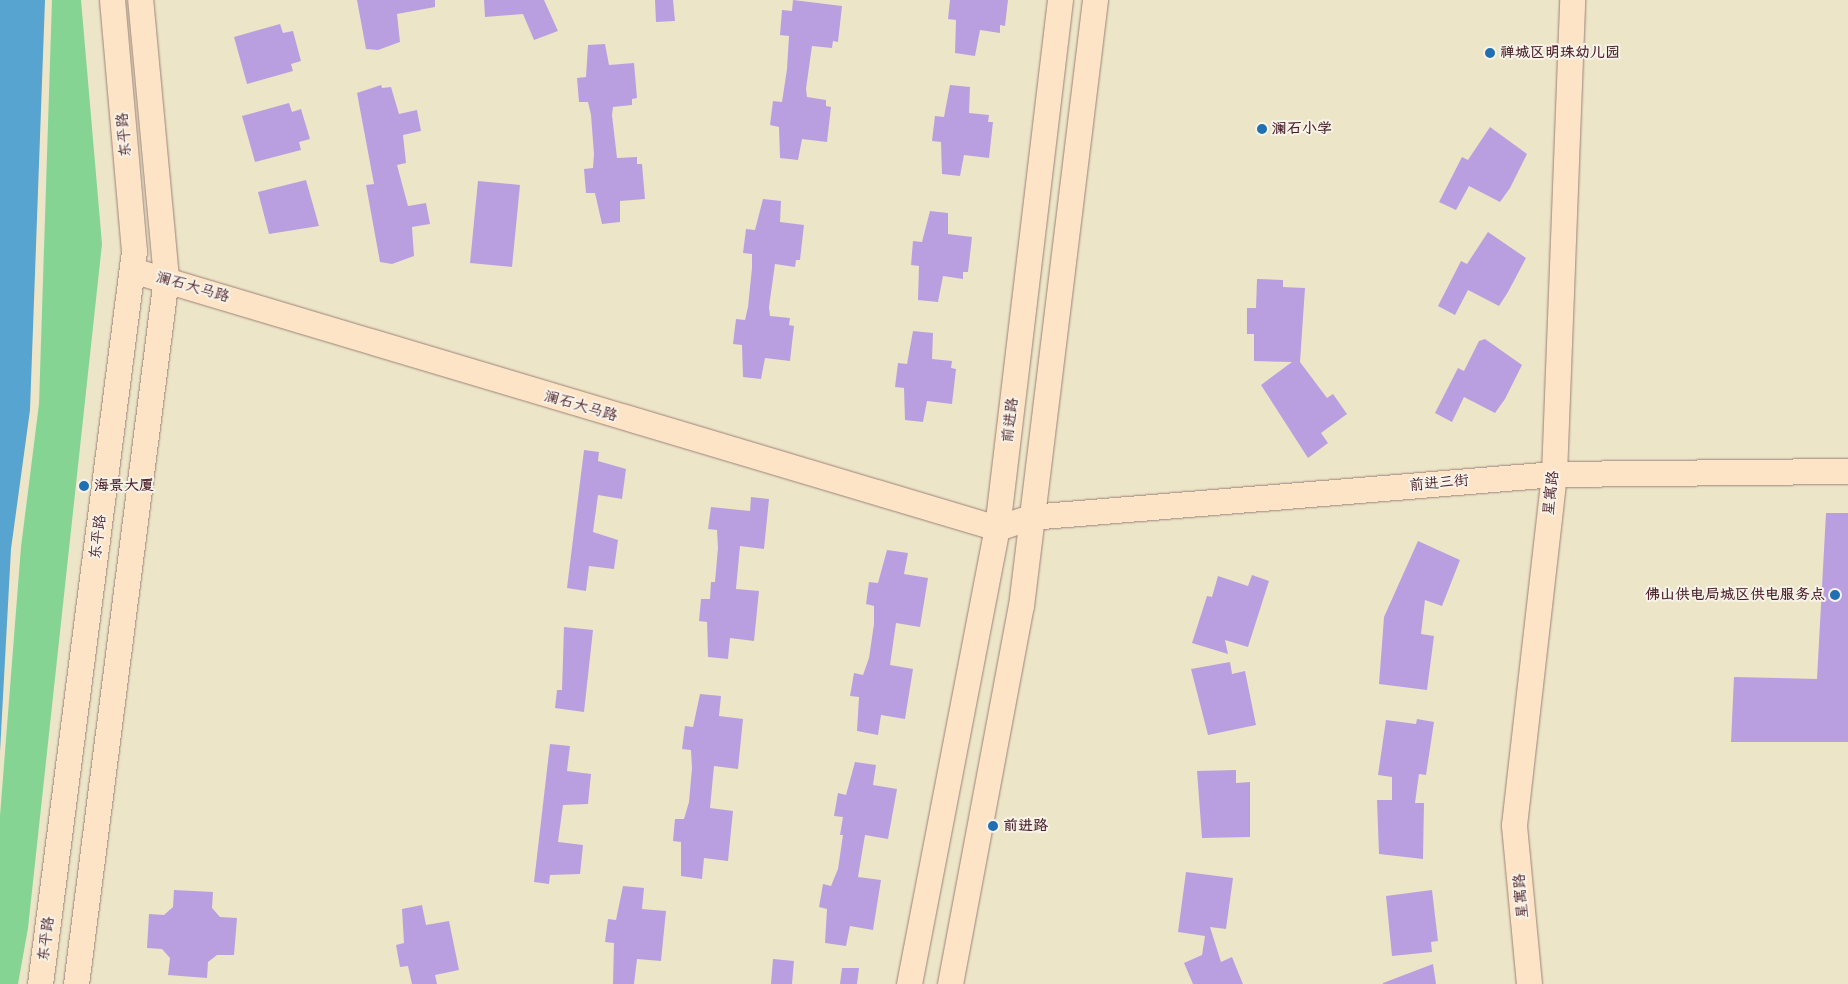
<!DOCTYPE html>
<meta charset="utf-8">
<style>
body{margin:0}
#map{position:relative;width:1848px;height:984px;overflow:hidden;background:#ede5c8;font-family:"Balsamiq Sans","LXGW WenKai TC",sans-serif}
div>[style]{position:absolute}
.green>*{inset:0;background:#85d493}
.water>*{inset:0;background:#56a4cf}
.building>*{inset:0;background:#ba9fe0}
.roads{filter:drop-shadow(0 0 1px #9c827a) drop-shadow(0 0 1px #9c827a)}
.secondary>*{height:25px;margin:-12.5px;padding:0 12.5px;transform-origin:12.5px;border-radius:12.5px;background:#fee4c6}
.dots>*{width:14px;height:14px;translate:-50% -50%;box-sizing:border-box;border:2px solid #f7f3e8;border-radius:50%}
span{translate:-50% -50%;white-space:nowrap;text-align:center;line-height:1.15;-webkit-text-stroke:4px #f7f3e8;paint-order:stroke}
.poi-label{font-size:15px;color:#4a1f2b;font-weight:700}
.left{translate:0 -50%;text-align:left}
.right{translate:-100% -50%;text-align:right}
.street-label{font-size:15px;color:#4a1f2b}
</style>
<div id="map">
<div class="green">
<i style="clip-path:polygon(52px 0,81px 0,102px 244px,28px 928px,18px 984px,0 984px,0 816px,21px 547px,39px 404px)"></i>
</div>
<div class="water">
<i style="clip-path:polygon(0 0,45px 0,30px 410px,11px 549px,0 752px)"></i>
</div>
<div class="building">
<i style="clip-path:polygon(357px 0,435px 0,435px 7px,397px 14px,400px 42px,378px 50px,366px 49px)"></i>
<i style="clip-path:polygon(484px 0,544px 0,558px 31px,534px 40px,523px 14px,485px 17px)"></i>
<i style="clip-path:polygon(655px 0,673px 0,675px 21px,656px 22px)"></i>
<i style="clip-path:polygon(793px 0,842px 6px,838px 42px,833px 41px,832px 48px,812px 46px,806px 89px,807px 97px,826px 100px,826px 106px,831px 107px,827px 142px,802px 139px,798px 160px,780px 158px,779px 127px,770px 125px,773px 101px,782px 102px,787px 69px,789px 36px,780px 35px,782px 10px,792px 11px)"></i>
<i style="clip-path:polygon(950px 0,1008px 0,1005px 26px,1000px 25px,1000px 33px,980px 30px,975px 56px,955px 53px,956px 20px,948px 19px)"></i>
<i style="clip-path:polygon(280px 24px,283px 33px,293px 31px,301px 61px,291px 64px,293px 71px,247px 84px,234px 37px)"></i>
<i style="clip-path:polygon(605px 44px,609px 65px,634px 63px,637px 98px,632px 99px,632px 105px,613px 107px,612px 115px,617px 158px,637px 157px,637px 164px,642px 164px,645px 199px,620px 201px,620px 222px,602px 224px,595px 193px,586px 193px,584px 169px,593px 168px,594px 154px,591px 115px,588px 102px,579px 102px,577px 78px,586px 77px,588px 45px)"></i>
<i style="clip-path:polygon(381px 85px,382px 88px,391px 87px,399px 114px,417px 110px,421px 131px,403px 135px,406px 163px,397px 165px,408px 206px,426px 203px,430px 224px,412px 227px,414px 256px,392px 264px,380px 262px,366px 185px,374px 184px,357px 93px)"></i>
<i style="clip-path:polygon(950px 85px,970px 87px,969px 113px,989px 115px,988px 122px,993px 122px,989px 158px,964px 155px,960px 176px,942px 174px,941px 142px,932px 141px,935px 116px,944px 117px)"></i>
<i style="clip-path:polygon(289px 103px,292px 112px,301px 109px,310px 139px,299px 142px,301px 150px,255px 162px,242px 116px)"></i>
<i style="clip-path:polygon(1490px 127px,1527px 154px,1510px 188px,1500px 202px,1469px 186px,1456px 210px,1439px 202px,1462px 157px,1468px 160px)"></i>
<i style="clip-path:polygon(306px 180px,319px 226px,269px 234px,258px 192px)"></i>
<i style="clip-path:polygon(478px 181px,520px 185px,512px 267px,470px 263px)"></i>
<i style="clip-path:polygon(763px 199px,781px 201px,780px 222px,804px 225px,800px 260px,796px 260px,795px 267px,775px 264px,769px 307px,770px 316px,790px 318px,789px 325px,794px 326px,790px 361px,765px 358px,761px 379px,743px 377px,742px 345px,733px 344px,736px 319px,745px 320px,748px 307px,752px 268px,752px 254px,743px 253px,746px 229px,755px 230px)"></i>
<i style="clip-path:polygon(930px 211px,948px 213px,948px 234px,972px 237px,968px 272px,963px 272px,963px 279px,943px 276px,938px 302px,918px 300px,919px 266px,911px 265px,913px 241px,922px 242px)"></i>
<i style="clip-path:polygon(1488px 232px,1526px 258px,1508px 292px,1499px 306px,1468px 290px,1455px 315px,1438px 306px,1461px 261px,1467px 264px)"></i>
<i style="clip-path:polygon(1257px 279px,1283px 280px,1283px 287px,1305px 288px,1300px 362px,1327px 398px,1333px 394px,1347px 414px,1321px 433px,1328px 443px,1308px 458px,1261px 385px,1292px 362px,1254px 361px,1254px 334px,1247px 334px,1247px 308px,1256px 308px)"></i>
<i style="clip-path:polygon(913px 331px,933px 333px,932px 359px,952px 361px,951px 368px,956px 369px,952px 404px,927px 401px,923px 422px,905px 420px,904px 388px,895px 387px,898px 363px,907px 364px)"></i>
<i style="clip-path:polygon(1485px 339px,1522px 365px,1505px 399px,1495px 413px,1464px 397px,1452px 422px,1435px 413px,1458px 368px,1464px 371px,1479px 341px)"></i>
<i style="clip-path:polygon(584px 450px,599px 452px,598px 461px,626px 469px,622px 499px,598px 495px,593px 532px,618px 540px,614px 569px,589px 566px,586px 591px,567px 588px)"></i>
<i style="clip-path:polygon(751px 497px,769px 499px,764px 549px,740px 546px,736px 589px,759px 591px,754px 641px,730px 638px,728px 659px,708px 657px,707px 622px,699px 621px,701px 599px,710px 599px,711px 582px,715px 582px,718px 548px,717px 530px,708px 529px,711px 507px,750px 511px)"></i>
<i style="clip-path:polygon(1826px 513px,1848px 513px,1848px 742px,1731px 742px,1734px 677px,1817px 679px)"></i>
<i style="clip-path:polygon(1418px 541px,1460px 560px,1442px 606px,1425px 600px,1421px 634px,1434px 636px,1427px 690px,1379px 684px,1384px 617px)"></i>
<i style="clip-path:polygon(887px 550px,908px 553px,904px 574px,928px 578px,920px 627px,896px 623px,890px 665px,913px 669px,905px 719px,881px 715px,878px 735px,857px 731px,859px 697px,850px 696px,854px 673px,863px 675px,869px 658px,874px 624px,874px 606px,866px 604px,869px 582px,878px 583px)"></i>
<i style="clip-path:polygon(1252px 575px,1269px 581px,1248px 647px,1225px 640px,1228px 654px,1192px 643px,1207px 596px,1212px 597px,1218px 576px,1248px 586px)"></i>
<i style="clip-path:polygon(564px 627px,593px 630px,584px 712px,555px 708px,557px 690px,562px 690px)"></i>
<i style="clip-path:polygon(1230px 662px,1232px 674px,1245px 671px,1256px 725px,1208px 735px,1191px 669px)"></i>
<i style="clip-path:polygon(700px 694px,721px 696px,719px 716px,743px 719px,738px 769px,714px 766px,710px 808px,733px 811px,728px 861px,704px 858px,702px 879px,681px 876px,681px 842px,673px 841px,675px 819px,684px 819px,689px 802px,692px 768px,691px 750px,682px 749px,685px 726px,693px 727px)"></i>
<i style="clip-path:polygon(1417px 719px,1434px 722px,1426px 775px,1419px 774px,1415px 803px,1424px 803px,1423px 859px,1379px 854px,1377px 800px,1392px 800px,1392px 777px,1378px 775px,1386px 720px,1416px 724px)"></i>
<i style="clip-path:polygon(550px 744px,570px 746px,567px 771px,591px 774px,588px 804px,563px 805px,558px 842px,583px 845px,580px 874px,550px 875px,549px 884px,534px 882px)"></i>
<i style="clip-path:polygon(855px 762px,876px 765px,873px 785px,897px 789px,888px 839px,865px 835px,858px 877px,881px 880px,873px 930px,850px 926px,846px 946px,825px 943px,827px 909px,819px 907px,823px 884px,831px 886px,838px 869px,843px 835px,840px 835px,843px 817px,834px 816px,838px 793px,846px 795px)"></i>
<i style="clip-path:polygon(1236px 770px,1236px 783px,1250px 782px,1250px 837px,1202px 838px,1197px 771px)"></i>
<i style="clip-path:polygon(1186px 872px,1233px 878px,1226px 929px,1210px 927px,1221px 962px,1232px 957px,1243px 984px,1193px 984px,1184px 963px,1202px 955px,1205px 936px,1178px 932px)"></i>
<i style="clip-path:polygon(623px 886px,644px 888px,642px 909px,666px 911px,661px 961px,637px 959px,634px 984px,613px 984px,614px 943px,605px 942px,608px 919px,616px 920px)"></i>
<i style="clip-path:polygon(174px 890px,213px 892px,212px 908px,220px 917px,237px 918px,234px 955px,217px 955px,208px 962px,207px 978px,168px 975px,170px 958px,162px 949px,147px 948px,149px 914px,164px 915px,173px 907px)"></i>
<i style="clip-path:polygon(1432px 890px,1438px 941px,1431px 942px,1432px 952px,1392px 956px,1386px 896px)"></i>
<i style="clip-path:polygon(422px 905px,426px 925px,449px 921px,459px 970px,435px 975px,437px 984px,412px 984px,408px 966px,400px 967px,396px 945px,404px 943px,402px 909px)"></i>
<i style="clip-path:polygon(773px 959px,794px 961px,792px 984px,771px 984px)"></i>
<i style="clip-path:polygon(1433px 964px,1436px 984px,1383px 984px,1383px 983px)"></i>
<i style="clip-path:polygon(842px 968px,859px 968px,857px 984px,840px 984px)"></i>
</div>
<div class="roads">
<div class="secondary">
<i style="left:132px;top:270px;width:903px;rotate:16.61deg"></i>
<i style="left:997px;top:528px;width:35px;rotate:-18deg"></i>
<i style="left:1030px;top:517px;width:526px;rotate:-4.69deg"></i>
<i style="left:1554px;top:474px;width:294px;rotate:-0.6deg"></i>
<i style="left:40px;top:984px;width:739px;rotate:-82.69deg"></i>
<i style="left:134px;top:251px;width:252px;rotate:-95deg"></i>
<i style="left:76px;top:984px;width:712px;rotate:-82.74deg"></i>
<i style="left:166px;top:278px;width:279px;rotate:-95.3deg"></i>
<i style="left:909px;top:984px;width:464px;rotate:-79.1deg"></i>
<i style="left:997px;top:528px;width:532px;rotate:-83.2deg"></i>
<i style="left:950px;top:984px;width:385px;rotate:-79.4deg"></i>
<i style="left:1021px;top:606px;width:611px;rotate:-83.04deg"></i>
<i style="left:1529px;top:984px;width:160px;rotate:-95.4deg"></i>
<i style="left:1514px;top:825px;width:353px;rotate:-83.5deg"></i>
<i style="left:1554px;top:474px;width:474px;rotate:-87.8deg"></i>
</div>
</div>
<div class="dots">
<i style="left:1490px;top:53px;background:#1f6fb2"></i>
<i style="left:1262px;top:129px;background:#1f6fb2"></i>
<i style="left:84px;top:486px;background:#1f6fb2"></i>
<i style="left:1835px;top:595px;background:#1f6fb2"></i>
<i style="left:993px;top:826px;background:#1f6fb2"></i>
</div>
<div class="poi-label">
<span class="left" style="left:1500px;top:53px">禅城区明珠幼儿园</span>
<span class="left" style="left:1272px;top:129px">澜石小学</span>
<span class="left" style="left:94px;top:486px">海景大厦</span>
<span class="right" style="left:1825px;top:595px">佛山供电局城区供电服务点</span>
<span class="left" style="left:1003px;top:826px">前进路</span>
</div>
<div class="street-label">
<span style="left:124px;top:135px;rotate:-95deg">东平路</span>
<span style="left:193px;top:287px;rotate:16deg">澜石大马路</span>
<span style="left:581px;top:406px;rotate:16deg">澜石大马路</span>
<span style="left:1010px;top:420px;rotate:-83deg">前进路</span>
<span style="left:1439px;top:483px;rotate:-5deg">前进三街</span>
<span style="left:1551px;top:493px;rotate:-84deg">星寓路</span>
<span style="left:98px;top:537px;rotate:-83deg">东平路</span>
<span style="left:1521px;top:896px;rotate:-95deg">星寓路</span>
<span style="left:46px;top:939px;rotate:-83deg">东平路</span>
</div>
</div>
